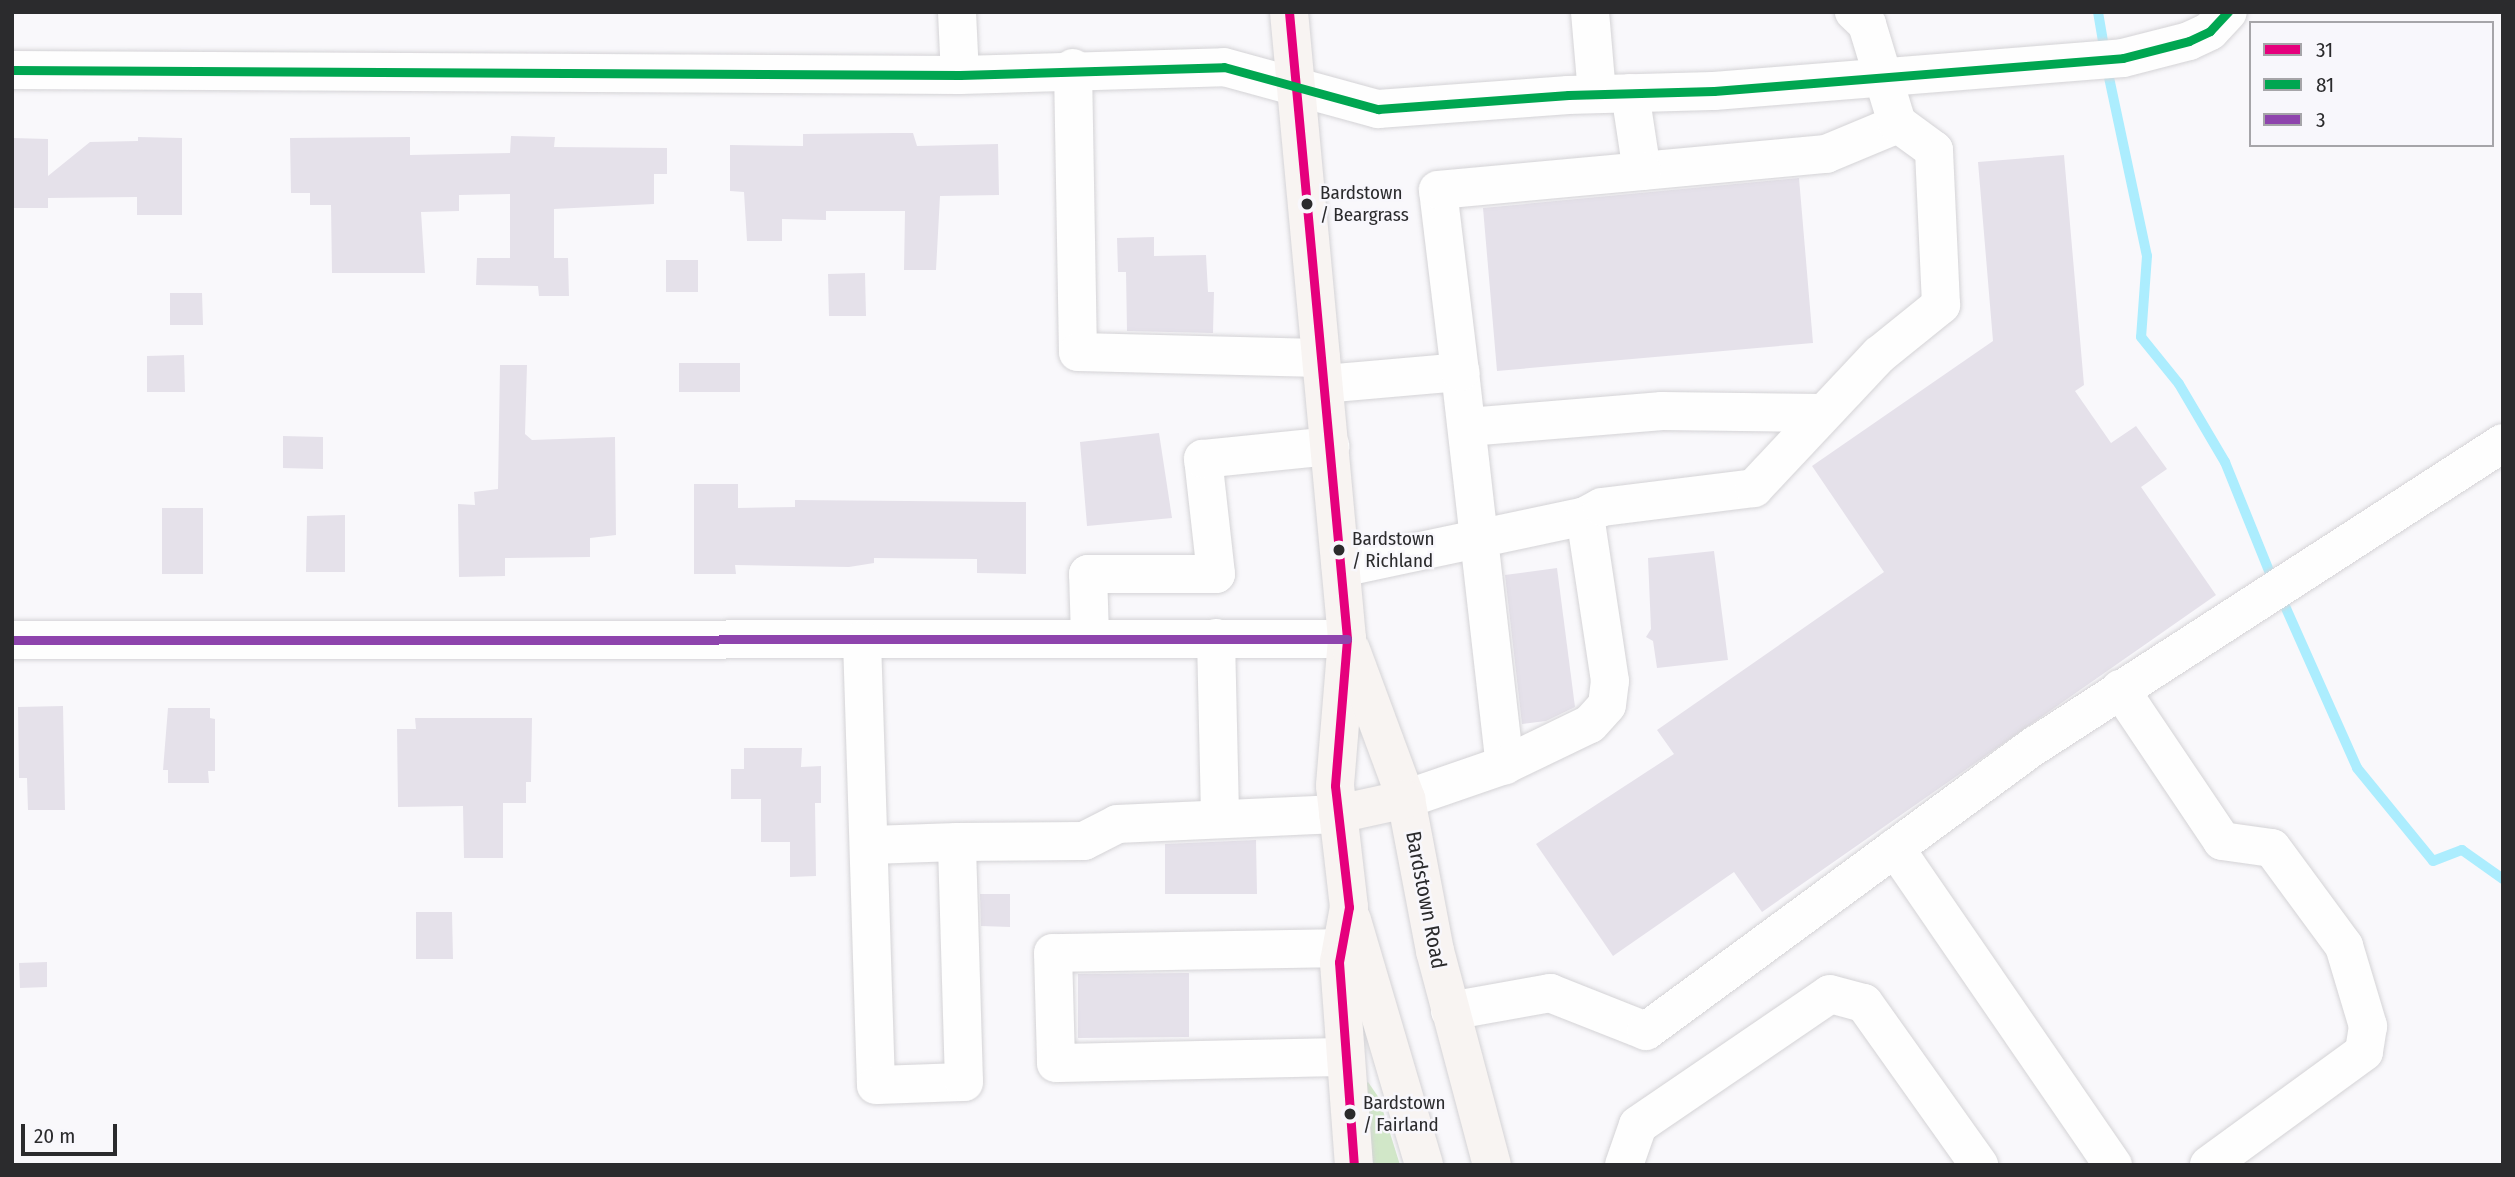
<!DOCTYPE html>
<style>
body{margin:0}
#map{position:relative;width:2515px;height:1177px;overflow:hidden;background:#f9f8fb;font-family:"Fira Sans Condensed",sans-serif}
div>[style]{position:absolute}
.green>*{inset:0;background:#d1e7c8}
.stream>*{height:10px;margin:-5px;padding:0 5px;transform-origin:5px;border-radius:5px;background:#acedfe}
.building>*{inset:0;background:#e5e1ea}
.roads{filter:drop-shadow(0 0 2px #d4d3d6) drop-shadow(0 0 2px #d4d3d6)}
.minor>*{height:38px;margin:-19px;padding:0 19px;transform-origin:19px;border-radius:19px;background:#fefefe}
.major>*{height:38px;margin:-19px;padding:0 19px;transform-origin:19px;border-radius:19px;background:#f8f4f2}
.bus-1>*{height:9px;margin:-4.5px;padding:0 4.5px;transform-origin:4.5px;border-radius:4.5px;background:#e5007d}
.bus-2>*{height:9px;margin:-4.5px;padding:0 4.5px;transform-origin:4.5px;border-radius:4.5px;background:#00a651}
.bus-3>*{height:9px;margin:-4.5px;padding:0 4.5px;transform-origin:4.5px;border-radius:4.5px;background:#8e44ad}
.dots>*{width:19px;height:19px;translate:-50% -50%;box-sizing:border-box;border:4px solid #f8f7fc;border-radius:50%}
span{translate:-50% -50%;white-space:nowrap;text-align:center;line-height:1.15;-webkit-text-stroke:5px #f8f7fc;paint-order:stroke}
.bus-label{font-size:19px;color:#2b2b2d}
.left{translate:0 -50%;text-align:left}
.street-label{font-size:21px;color:#2b2b2d}
.frame{position:absolute;inset:0;border:14px solid #2b2b2d;pointer-events:none}
.legend{position:absolute;left:2249px;top:21px;width:245px;height:126px;box-sizing:border-box;background:#f8f7fc;border:2px solid #a6a5a9;margin:0;padding:9px 12px;list-style:none;font-size:21px;color:#2b2b2d}
.legend li{display:flex;align-items:center;gap:14px;height:35px}
.legend b{width:35px;border:2px solid #a6a5a9}
.scale{position:absolute;left:21px;top:1124px;width:96px;height:32px;box-sizing:border-box;border:4px solid #2b2b2d;border-top:0;padding-left:9px;font-size:21px;line-height:24px;white-space:nowrap;color:#2b2b2d;-webkit-text-stroke:5px #f8f7fc;paint-order:stroke}
</style>
<div id="map">
<div class="green">
<i style="clip-path:polygon(1368px 1082px,1379px 1098px,1400px 1165px,1368px 1165px,1364px 1085px)"></i>
</div>
<div class="stream">
<i style="left:2098px;top:12px;width:42px;rotate:80.3deg"></i>
<i style="left:2107px;top:68px;width:192px;rotate:78deg"></i>
<i style="left:2147px;top:256px;width:81px;rotate:94.2deg"></i>
<i style="left:2141px;top:337px;width:60px;rotate:51deg"></i>
<i style="left:2179px;top:384px;width:91px;rotate:59.5deg"></i>
<i style="left:2225px;top:462px;width:131px;rotate:68deg"></i>
<i style="left:2281px;top:597px;width:187px;rotate:66deg"></i>
<i style="left:2357px;top:768px;width:120px;rotate:50.7deg"></i>
<i style="left:2433px;top:861px;width:31px;rotate:-21deg"></i>
<i style="left:2462px;top:850px;width:50px;rotate:35.3deg"></i>
</div>
<div class="building">
<i style="clip-path:polygon(895px 133px,913px 133px,917px 146px,998px 144px,999px 195px,940px 196px,936px 270px,904px 270px,905px 211px,826px 211px,826px 220px,782px 219px,782px 241px,747px 241px,744px 192px,730px 191px,730px 145px,803px 146px,803px 134px)"></i>
<i style="clip-path:polygon(511px 136px,555px 137px,554px 147px,667px 148px,667px 174px,654px 174px,654px 204px,554px 209px,554px 258px,568px 258px,569px 296px,539px 296px,538px 286px,476px 285px,477px 258px,510px 258px,510px 194px,459px 195px,459px 211px,421px 212px,425px 273px,332px 273px,331px 205px,310px 205px,310px 193px,291px 193px,290px 138px,410px 137px,410px 155px,510px 153px)"></i>
<i style="clip-path:polygon(138px 137px,182px 138px,182px 215px,137px 215px,137px 197px,48px 198px,48px 208px,12px 208px,12px 138px,48px 139px,48px 176px,90px 142px,138px 141px)"></i>
<i style="clip-path:polygon(2064px 155px,2084px 385px,2075px 391px,2111px 443px,2136px 426px,2167px 469px,2141px 487px,2216px 595px,1762px 912px,1734px 872px,1613px 956px,1536px 844px,1674px 754px,1657px 730px,1884px 572px,1812px 466px,1993px 341px,1978px 162px)"></i>
<i style="clip-path:polygon(1799px 178px,1813px 343px,1497px 371px,1483px 208px)"></i>
<i style="clip-path:polygon(1154px 237px,1154px 256px,1206px 255px,1208px 292px,1214px 292px,1213px 333px,1127px 331px,1126px 272px,1118px 272px,1117px 238px)"></i>
<i style="clip-path:polygon(666px 260px,698px 260px,698px 292px,666px 292px)"></i>
<i style="clip-path:polygon(865px 273px,866px 316px,829px 316px,828px 274px)"></i>
<i style="clip-path:polygon(170px 293px,202px 293px,203px 325px,170px 325px)"></i>
<i style="clip-path:polygon(184px 355px,185px 392px,147px 392px,147px 356px)"></i>
<i style="clip-path:polygon(679px 363px,740px 363px,740px 392px,679px 392px)"></i>
<i style="clip-path:polygon(500px 365px,527px 365px,525px 434px,532px 440px,615px 437px,616px 535px,590px 538px,590px 557px,505px 558px,505px 576px,459px 577px,458px 504px,475px 505px,474px 492px,498px 489px)"></i>
<i style="clip-path:polygon(1159px 433px,1172px 518px,1087px 526px,1080px 442px)"></i>
<i style="clip-path:polygon(283px 436px,323px 437px,323px 469px,283px 468px)"></i>
<i style="clip-path:polygon(694px 484px,738px 484px,738px 508px,795px 507px,795px 500px,1026px 502px,1026px 574px,977px 573px,977px 559px,874px 558px,874px 563px,849px 567px,735px 565px,736px 574px,694px 574px)"></i>
<i style="clip-path:polygon(162px 508px,203px 508px,203px 574px,162px 574px)"></i>
<i style="clip-path:polygon(345px 515px,345px 572px,306px 572px,307px 516px)"></i>
<i style="clip-path:polygon(1714px 551px,1728px 660px,1657px 668px,1653px 641px,1646px 637px,1651px 629px,1648px 558px)"></i>
<i style="clip-path:polygon(1557px 568px,1575px 707px,1546px 721px,1522px 724px,1505px 575px)"></i>
<i style="clip-path:polygon(63px 706px,65px 810px,28px 810px,27px 778px,19px 778px,18px 707px)"></i>
<i style="clip-path:polygon(168px 708px,210px 708px,210px 718px,215px 719px,215px 771px,208px 771px,209px 783px,168px 783px,168px 770px,163px 770px)"></i>
<i style="clip-path:polygon(415px 718px,532px 718px,531px 782px,526px 782px,526px 803px,503px 803px,503px 858px,464px 858px,463px 806px,398px 807px,397px 729px,416px 729px)"></i>
<i style="clip-path:polygon(744px 748px,802px 748px,801px 767px,821px 766px,821px 803px,815px 803px,816px 876px,790px 877px,790px 842px,761px 842px,761px 799px,731px 799px,731px 769px,744px 769px)"></i>
<i style="clip-path:polygon(1256px 840px,1257px 894px,1165px 894px,1165px 844px)"></i>
<i style="clip-path:polygon(980px 894px,1010px 894px,1010px 927px,981px 926px)"></i>
<i style="clip-path:polygon(416px 912px,452px 912px,453px 959px,416px 959px)"></i>
<i style="clip-path:polygon(47px 962px,47px 987px,20px 988px,19px 963px)"></i>
<i style="clip-path:polygon(1189px 973px,1189px 1037px,1078px 1038px,1078px 974px)"></i>
</div>
<div class="roads">
<div class="minor">
<i style="left:957px;top:12px;width:63px;rotate:87.3deg"></i>
<i style="left:1590px;top:12px;width:82px;rotate:85.1deg"></i>
<i style="left:1073px;top:68px;width:284px;rotate:89deg"></i>
<i style="left:1078px;top:352px;width:243px;rotate:1.4deg"></i>
<i style="left:12px;top:70px;width:948px;rotate:0.3deg"></i>
<i style="left:960px;top:75px;width:264px;rotate:-1.7deg"></i>
<i style="left:1224px;top:67px;width:160px;rotate:15.3deg"></i>
<i style="left:1378px;top:109px;width:191px;rotate:-4.2deg"></i>
<i style="left:1568px;top:95px;width:146px;rotate:-1.6deg"></i>
<i style="left:1714px;top:91px;width:410px;rotate:-4.6deg"></i>
<i style="left:2123px;top:58px;width:68px;rotate:-14.4deg"></i>
<i style="left:2189px;top:41px;width:23px;rotate:-25deg"></i>
<i style="left:2210px;top:31px;width:26px;rotate:-47deg"></i>
<i style="left:1630px;top:93px;width:79px;rotate:81.3deg"></i>
<i style="left:1642px;top:171px;width:185px;rotate:-5.3deg"></i>
<i style="left:1826px;top:154px;width:78px;rotate:-22.6deg"></i>
<i style="left:1460px;top:372px;width:396px;rotate:83.5deg"></i>
<i style="left:1324px;top:384px;width:137px;rotate:-5deg"></i>
<i style="left:1460px;top:372px;width:183px;rotate:-96.9deg"></i>
<i style="left:1438px;top:190px;width:205px;rotate:-5.3deg"></i>
<i style="left:1468px;top:427px;width:195px;rotate:-4.7deg"></i>
<i style="left:1662px;top:411px;width:159px;rotate:0.7deg"></i>
<i style="left:1341px;top:568px;width:249px;rotate:-12deg"></i>
<i style="left:1090px;top:636px;width:62px;rotate:-91.8deg"></i>
<i style="left:1088px;top:574px;width:128px"></i>
<i style="left:1216px;top:574px;width:116px;rotate:-96.4deg"></i>
<i style="left:1203px;top:459px;width:128px;rotate:-5.8deg"></i>
<i style="left:1216px;top:638px;width:179px;rotate:88.7deg"></i>
<i style="left:12px;top:640px;width:1335px;rotate:-0.04deg"></i>
<i style="left:862px;top:640px;width:445px;rotate:88.2deg"></i>
<i style="left:876px;top:1085px;width:88px;rotate:-2deg"></i>
<i style="left:964px;top:1082px;width:240px;rotate:-91.7deg"></i>
<i style="left:957px;top:842px;width:127px;rotate:-0.5deg"></i>
<i style="left:1084px;top:841px;width:37px;rotate:-27deg"></i>
<i style="left:1117px;top:824px;width:221px;rotate:-2.6deg"></i>
<i style="left:2120px;top:689px;width:183px;rotate:56.1deg"></i>
<i style="left:2222px;top:841px;width:50px;rotate:8deg"></i>
<i style="left:2272px;top:848px;width:122px;rotate:53.7deg"></i>
<i style="left:2344px;top:946px;width:84px;rotate:73.3deg"></i>
<i style="left:2368px;top:1026px;width:26px;rotate:99deg"></i>
<i style="left:2364px;top:1052px;width:192px;rotate:143.9deg"></i>
<i style="left:1406px;top:799px;width:105px;rotate:-19deg"></i>
<i style="left:1505px;top:765px;width:94px;rotate:-25.8deg"></i>
<i style="left:1590px;top:724px;width:25px;rotate:-48deg"></i>
<i style="left:1607px;top:705px;width:24px;rotate:-83deg"></i>
<i style="left:1610px;top:681px;width:167px;rotate:-98.6deg"></i>
<i style="left:1585px;top:516px;width:19px;rotate:-28deg"></i>
<i style="left:1602px;top:507px;width:153px;rotate:-7.1deg"></i>
<i style="left:1754px;top:488px;width:183px;rotate:-46.8deg"></i>
<i style="left:1879px;top:355px;width:80px;rotate:-38.9deg"></i>
<i style="left:1941px;top:305px;width:155px;rotate:-92.6deg"></i>
<i style="left:1934px;top:150px;width:46px;rotate:-143.9deg"></i>
<i style="left:1897px;top:123px;width:103px;rotate:-106.9deg"></i>
<i style="left:1867px;top:24px;width:18px;rotate:-137deg"></i>
<i style="left:871px;top:845px;width:86px;rotate:-2deg"></i>
<i style="left:1895px;top:848px;width:385px;rotate:55.5deg"></i>
<i style="left:1342px;top:948px;width:289px;rotate:179deg"></i>
<i style="left:1053px;top:953px;width:110px;rotate:88.4deg"></i>
<i style="left:1056px;top:1063px;width:288px;rotate:-1.2deg"></i>
<i style="left:1450px;top:1011px;width:102px;rotate:-10.2deg"></i>
<i style="left:1550px;top:993px;width:103px;rotate:21.6deg"></i>
<i style="left:1646px;top:1031px;width:484px;rotate:-36.3deg"></i>
<i style="left:2036px;top:745px;width:556px;rotate:-32.89deg"></i>
<i style="left:1624px;top:1165px;width:42px;rotate:-70.7deg"></i>
<i style="left:1638px;top:1125px;width:232px;rotate:-34.3deg"></i>
<i style="left:1830px;top:994px;width:35px;rotate:15deg"></i>
<i style="left:1864px;top:1003px;width:199px;rotate:54.6deg"></i>
</div>
<div class="major">
<i style="left:1289px;top:12px;width:630px;rotate:84.71deg"></i>
<i style="left:1347px;top:639px;width:147px;rotate:94.7deg"></i>
<i style="left:1335px;top:786px;width:122px;rotate:83.4deg"></i>
<i style="left:1349px;top:907px;width:56px;rotate:100.3deg"></i>
<i style="left:1339px;top:962px;width:204px;rotate:85.8deg"></i>
<i style="left:1351px;top:650px;width:159px;rotate:69.7deg"></i>
<i style="left:1406px;top:799px;width:155px;rotate:79.2deg"></i>
<i style="left:1435px;top:951px;width:221px;rotate:75.1deg"></i>
<i style="left:1338px;top:814px;width:70px;rotate:-12.4deg"></i>
<i style="left:1352px;top:920px;width:255px;rotate:73.6deg"></i>
</div>
</div>
<div class="bus-1">
<i style="left:1289px;top:12px;width:630px;rotate:84.71deg"></i>
<i style="left:1347px;top:639px;width:147px;rotate:94.7deg"></i>
<i style="left:1335px;top:786px;width:122px;rotate:83.4deg"></i>
<i style="left:1349px;top:907px;width:56px;rotate:100.3deg"></i>
<i style="left:1339px;top:962px;width:204px;rotate:85.8deg"></i>
</div>
<div class="bus-2">
<i style="left:12px;top:70px;width:948px;rotate:0.3deg"></i>
<i style="left:960px;top:75px;width:264px;rotate:-1.7deg"></i>
<i style="left:1224px;top:67px;width:160px;rotate:15.3deg"></i>
<i style="left:1378px;top:109px;width:191px;rotate:-4.2deg"></i>
<i style="left:1568px;top:95px;width:146px;rotate:-1.6deg"></i>
<i style="left:1714px;top:91px;width:410px;rotate:-4.6deg"></i>
<i style="left:2123px;top:58px;width:68px;rotate:-14.4deg"></i>
<i style="left:2189px;top:41px;width:23px;rotate:-25deg"></i>
<i style="left:2210px;top:31px;width:26px;rotate:-47deg"></i>
</div>
<div class="bus-3">
<i style="left:12px;top:640px;width:1335px;rotate:-0.04deg"></i>
</div>
<div class="dots">
<i style="left:1307px;top:204px;background:#2b2b2d"></i>
<i style="left:1339px;top:550px;background:#2b2b2d"></i>
<i style="left:1350px;top:1114px;background:#2b2b2d"></i>
</div>
<div class="bus-label">
<span class="left" style="left:1320px;top:204px">Bardstown<br>/ Beargrass</span>
<span class="left" style="left:1352px;top:550px">Bardstown<br>/ Richland</span>
<span class="left" style="left:1363px;top:1114px">Bardstown<br>/ Fairland</span>
</div>
<div class="street-label">
<span style="left:1426px;top:900px;rotate:79deg">Bardstown Road</span>
</div>
<div class="frame"></div>
<ul class="legend">
<li><b style="height:9px;background:#e5007d"></b>31</li>
<li><b style="height:9px;background:#00a651"></b>81</li>
<li><b style="height:9px;background:#8e44ad"></b>3</li>
</ul>
<div class="scale">20 m</div>
</div>
